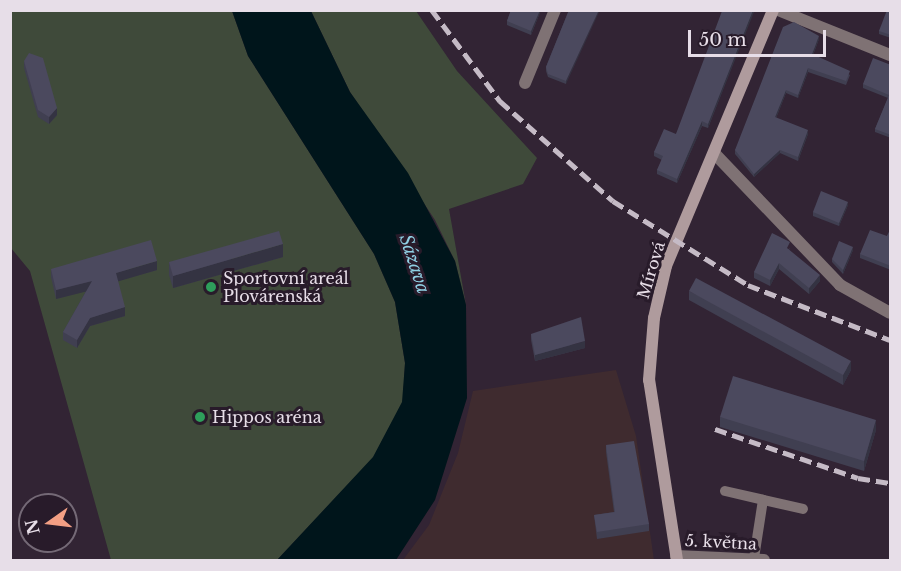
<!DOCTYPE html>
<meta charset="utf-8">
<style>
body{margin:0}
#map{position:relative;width:901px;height:571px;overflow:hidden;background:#322434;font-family:"Libre Baskerville",serif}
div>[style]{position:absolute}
.industrial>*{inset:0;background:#3f2b2f}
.green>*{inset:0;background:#3f4a3a}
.water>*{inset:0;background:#00151b}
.lane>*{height:10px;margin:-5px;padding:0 5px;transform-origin:5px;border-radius:5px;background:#7f7274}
.street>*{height:12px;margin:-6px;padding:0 6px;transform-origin:6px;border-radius:6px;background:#7f7274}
.secondary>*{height:12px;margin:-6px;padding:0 6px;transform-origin:6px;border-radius:6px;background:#af9b9d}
.rail>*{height:4.5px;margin-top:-2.25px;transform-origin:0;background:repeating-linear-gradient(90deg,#c5bbc6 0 12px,transparent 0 18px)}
.wall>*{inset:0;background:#403f51}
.shaded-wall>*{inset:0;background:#343342}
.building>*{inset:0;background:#4b495e}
.dots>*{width:16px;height:16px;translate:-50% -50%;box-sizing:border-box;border:3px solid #281b2a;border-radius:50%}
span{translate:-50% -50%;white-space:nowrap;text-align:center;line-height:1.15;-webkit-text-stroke:6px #281b2a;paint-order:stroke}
.street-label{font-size:16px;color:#e7dee8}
.poi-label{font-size:16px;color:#e7dee8}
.left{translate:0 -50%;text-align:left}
.water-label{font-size:18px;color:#8fcfe3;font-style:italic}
.frame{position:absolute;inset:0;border:12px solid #e7dee8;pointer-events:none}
.north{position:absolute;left:18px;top:493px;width:60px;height:60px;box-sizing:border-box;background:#281b2a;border:2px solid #746976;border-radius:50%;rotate:256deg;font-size:16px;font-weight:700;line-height:24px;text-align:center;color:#e7dee8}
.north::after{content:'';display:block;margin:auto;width:21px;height:27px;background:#f39f84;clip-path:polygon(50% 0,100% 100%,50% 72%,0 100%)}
.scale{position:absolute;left:688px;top:30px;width:138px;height:27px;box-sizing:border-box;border:3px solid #e7dee8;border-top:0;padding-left:8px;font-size:18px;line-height:21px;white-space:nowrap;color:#e7dee8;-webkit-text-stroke:4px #281b2a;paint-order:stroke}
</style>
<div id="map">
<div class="industrial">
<i style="clip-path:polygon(616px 370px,636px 436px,654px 560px,403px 560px,429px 525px,458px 453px,473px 391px)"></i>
</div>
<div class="green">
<i style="clip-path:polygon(10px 11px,232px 11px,248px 56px,374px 254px,395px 302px,405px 363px,403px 402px,373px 458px,277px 560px,111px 560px,30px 271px,11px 248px)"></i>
<i style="clip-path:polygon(311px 11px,416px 11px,457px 71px,537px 158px,523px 184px,449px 209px,466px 305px,455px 261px,435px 220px,350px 92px)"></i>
</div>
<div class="water">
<i style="clip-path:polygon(232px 11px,311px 11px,350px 92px,408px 173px,455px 261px,466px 305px,467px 398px,435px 500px,396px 560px,277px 560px,373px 457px,402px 402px,405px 363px,395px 302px,374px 254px,248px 56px)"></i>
</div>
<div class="lane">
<i style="left:725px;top:491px;width:80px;rotate:13deg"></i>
<i style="left:754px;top:558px;width:59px;rotate:-81.2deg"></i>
</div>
<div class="street">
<i style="left:778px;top:10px;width:121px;rotate:21.9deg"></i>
<i style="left:525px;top:83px;width:79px;rotate:-67.7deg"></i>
<i style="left:715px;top:154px;width:181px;rotate:46.3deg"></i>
<i style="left:840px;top:285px;width:57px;rotate:29.2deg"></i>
<i style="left:676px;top:556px;width:88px;rotate:2.6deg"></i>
</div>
<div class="secondary">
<i style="left:677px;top:560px;width:182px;rotate:-98.8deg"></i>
<i style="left:649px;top:380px;width:62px;rotate:-85.4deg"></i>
<i style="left:654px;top:318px;width:53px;rotate:-77deg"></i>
<i style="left:666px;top:266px;width:277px;rotate:-67.3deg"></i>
</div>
<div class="rail">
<i style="left:432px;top:10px;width:114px;rotate:53.2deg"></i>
<i style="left:500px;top:101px;width:151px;rotate:41.5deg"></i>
<i style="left:613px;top:201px;width:159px;rotate:31.9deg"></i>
<i style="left:748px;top:285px;width:152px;rotate:21.2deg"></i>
<i style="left:715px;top:429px;width:151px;rotate:18.9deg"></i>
<i style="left:858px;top:478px;width:32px;rotate:9deg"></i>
</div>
<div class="wall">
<i style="clip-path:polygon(511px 10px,541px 10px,531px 35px,507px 25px,507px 21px)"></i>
<i style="clip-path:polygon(569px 10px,566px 84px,548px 77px,546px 71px,546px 67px)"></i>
<i style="clip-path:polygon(754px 10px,708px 128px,702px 126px,677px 183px,657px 174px,657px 170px,662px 160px,654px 156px,654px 152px,676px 134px,736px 12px)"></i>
<i style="clip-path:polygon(891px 10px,891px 38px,879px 34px,879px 31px)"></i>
<i style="clip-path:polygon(819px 39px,813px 55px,850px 75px,846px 85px,808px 72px,798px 98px,786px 93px,776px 118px,808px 134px,798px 161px,780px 153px,754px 177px,735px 154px,735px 150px)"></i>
<i style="clip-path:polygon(24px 61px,57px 115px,49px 124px,38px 117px,24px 68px)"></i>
<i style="clip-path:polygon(891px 65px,891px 138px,875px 132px,875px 129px,888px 98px,863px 88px,863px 84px)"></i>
<i style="clip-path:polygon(848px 205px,839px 226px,813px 216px,813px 212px)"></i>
<i style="clip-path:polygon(891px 228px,891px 270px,860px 258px,860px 254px,887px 236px)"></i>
<i style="clip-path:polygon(790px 248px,789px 250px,820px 281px,809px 294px,779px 269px,770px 286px,754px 278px,754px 272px)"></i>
<i style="clip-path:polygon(853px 250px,843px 274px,832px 262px,832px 259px)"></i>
<i style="clip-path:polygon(283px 257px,173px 288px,169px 275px,169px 262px)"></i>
<i style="clip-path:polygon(51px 269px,157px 270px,118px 281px,125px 316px,90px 326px,77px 348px,63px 340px,63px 332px,86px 291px,56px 299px,51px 277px)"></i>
<i style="clip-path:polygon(689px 291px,851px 370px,843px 385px,689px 300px)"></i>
<i style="clip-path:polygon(531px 334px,585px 348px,535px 361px,531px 340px)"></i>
<i style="clip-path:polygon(720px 417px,876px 430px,864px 471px,720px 427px)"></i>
<i style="clip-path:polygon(606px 445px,649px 524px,649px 531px,597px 539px,594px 515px,614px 512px,606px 452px)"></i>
</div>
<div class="shaded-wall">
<i style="clip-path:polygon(540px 10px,541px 10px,531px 35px,531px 31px)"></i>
<i style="clip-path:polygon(599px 10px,600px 10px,566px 84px,566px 81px)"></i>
<i style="clip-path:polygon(753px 10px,754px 10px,754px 12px,708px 128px,708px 124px)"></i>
<i style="clip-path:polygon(819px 36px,819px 39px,812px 58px,812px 54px)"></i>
<i style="clip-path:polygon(808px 68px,808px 72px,798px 98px,798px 95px)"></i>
<i style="clip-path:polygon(786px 90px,786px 93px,775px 121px,775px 117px)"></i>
<i style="clip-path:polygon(57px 108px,57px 115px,49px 124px,49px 117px)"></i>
<i style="clip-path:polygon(702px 121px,702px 126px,677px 183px,677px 179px)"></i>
<i style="clip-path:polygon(808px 130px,808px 134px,798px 161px,798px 157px)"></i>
<i style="clip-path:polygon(780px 150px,780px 153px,754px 177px,754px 174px)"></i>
<i style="clip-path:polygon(848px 202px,848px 205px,839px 226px,839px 223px)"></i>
<i style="clip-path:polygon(283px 244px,283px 257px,173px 288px,173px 276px)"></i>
<i style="clip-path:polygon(853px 247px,853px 250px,843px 274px,843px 270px)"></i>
<i style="clip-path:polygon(157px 261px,157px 270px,116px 282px,116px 273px)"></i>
<i style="clip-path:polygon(779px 263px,779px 269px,770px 286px,770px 280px)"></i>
<i style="clip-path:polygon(820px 275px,820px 281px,809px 294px,809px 288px)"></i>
<i style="clip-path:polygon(92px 281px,92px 290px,56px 299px,56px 290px)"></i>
<i style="clip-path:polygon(125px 307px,125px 316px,90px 326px,77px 348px,77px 340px,90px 318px)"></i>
<i style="clip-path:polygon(585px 341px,585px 348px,535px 361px,535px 355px)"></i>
<i style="clip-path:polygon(851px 361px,851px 370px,843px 385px,843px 375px)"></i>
<i style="clip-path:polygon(876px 420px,876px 430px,864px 471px,864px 461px)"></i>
</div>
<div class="building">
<i style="clip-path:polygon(511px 10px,540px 10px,531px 31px,507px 21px)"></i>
<i style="clip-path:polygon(569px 10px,599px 10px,566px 81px,548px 74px,546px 67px)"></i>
<i style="clip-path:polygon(736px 10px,753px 10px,708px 124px,702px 121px,677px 179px,657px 170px,663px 156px,654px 152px,664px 129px,676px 134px,722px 11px,736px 12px)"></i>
<i style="clip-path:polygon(887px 10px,891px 10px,891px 35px,879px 31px)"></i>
<i style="clip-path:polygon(794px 22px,819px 36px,812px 54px,850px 71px,846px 81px,808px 68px,798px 95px,786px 90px,775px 117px,808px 130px,798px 157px,780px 150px,754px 174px,735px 150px,783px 27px)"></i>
<i style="clip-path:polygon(29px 53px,43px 58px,57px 108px,49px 117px,38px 110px,24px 61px)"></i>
<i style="clip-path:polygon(873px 58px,891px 65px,891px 135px,875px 129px,889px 95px,863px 84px)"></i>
<i style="clip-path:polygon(821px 191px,848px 202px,839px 223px,813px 212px)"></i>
<i style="clip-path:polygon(891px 228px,891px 266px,860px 254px,870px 230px,887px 236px)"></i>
<i style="clip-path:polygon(279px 231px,283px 244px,173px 276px,169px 262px)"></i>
<i style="clip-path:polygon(772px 233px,790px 242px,787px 248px,820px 275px,809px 288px,779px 263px,770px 280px,754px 272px)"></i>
<i style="clip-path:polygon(151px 240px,157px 261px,116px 273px,125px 307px,90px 318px,77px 340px,63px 332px,92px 281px,56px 290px,51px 269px)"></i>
<i style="clip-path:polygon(839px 241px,853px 247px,843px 270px,832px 259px)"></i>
<i style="clip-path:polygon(696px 278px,851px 361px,843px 375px,689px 291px)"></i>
<i style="clip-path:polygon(581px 317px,585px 341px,535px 355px,531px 334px)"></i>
<i style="clip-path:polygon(733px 376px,876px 420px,864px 461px,720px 417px)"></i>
<i style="clip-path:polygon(634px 441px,649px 524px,597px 532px,594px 515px,615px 512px,606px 445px)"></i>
</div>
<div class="dots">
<i style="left:211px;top:287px;background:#2e9e5b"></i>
<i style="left:200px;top:417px;background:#2e9e5b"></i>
</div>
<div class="street-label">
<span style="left:651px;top:270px;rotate:-73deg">Mírová</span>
<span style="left:721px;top:542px;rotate:3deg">5. května</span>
</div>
<div class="poi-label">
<span class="left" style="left:223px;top:287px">Sportovní areál<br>Plovárenská</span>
<span class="left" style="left:212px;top:417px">Hippos aréna</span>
</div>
<div class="water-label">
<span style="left:414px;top:264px;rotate:72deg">Sázava</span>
</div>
<div class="frame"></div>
<div class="north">N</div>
<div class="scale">50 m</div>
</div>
